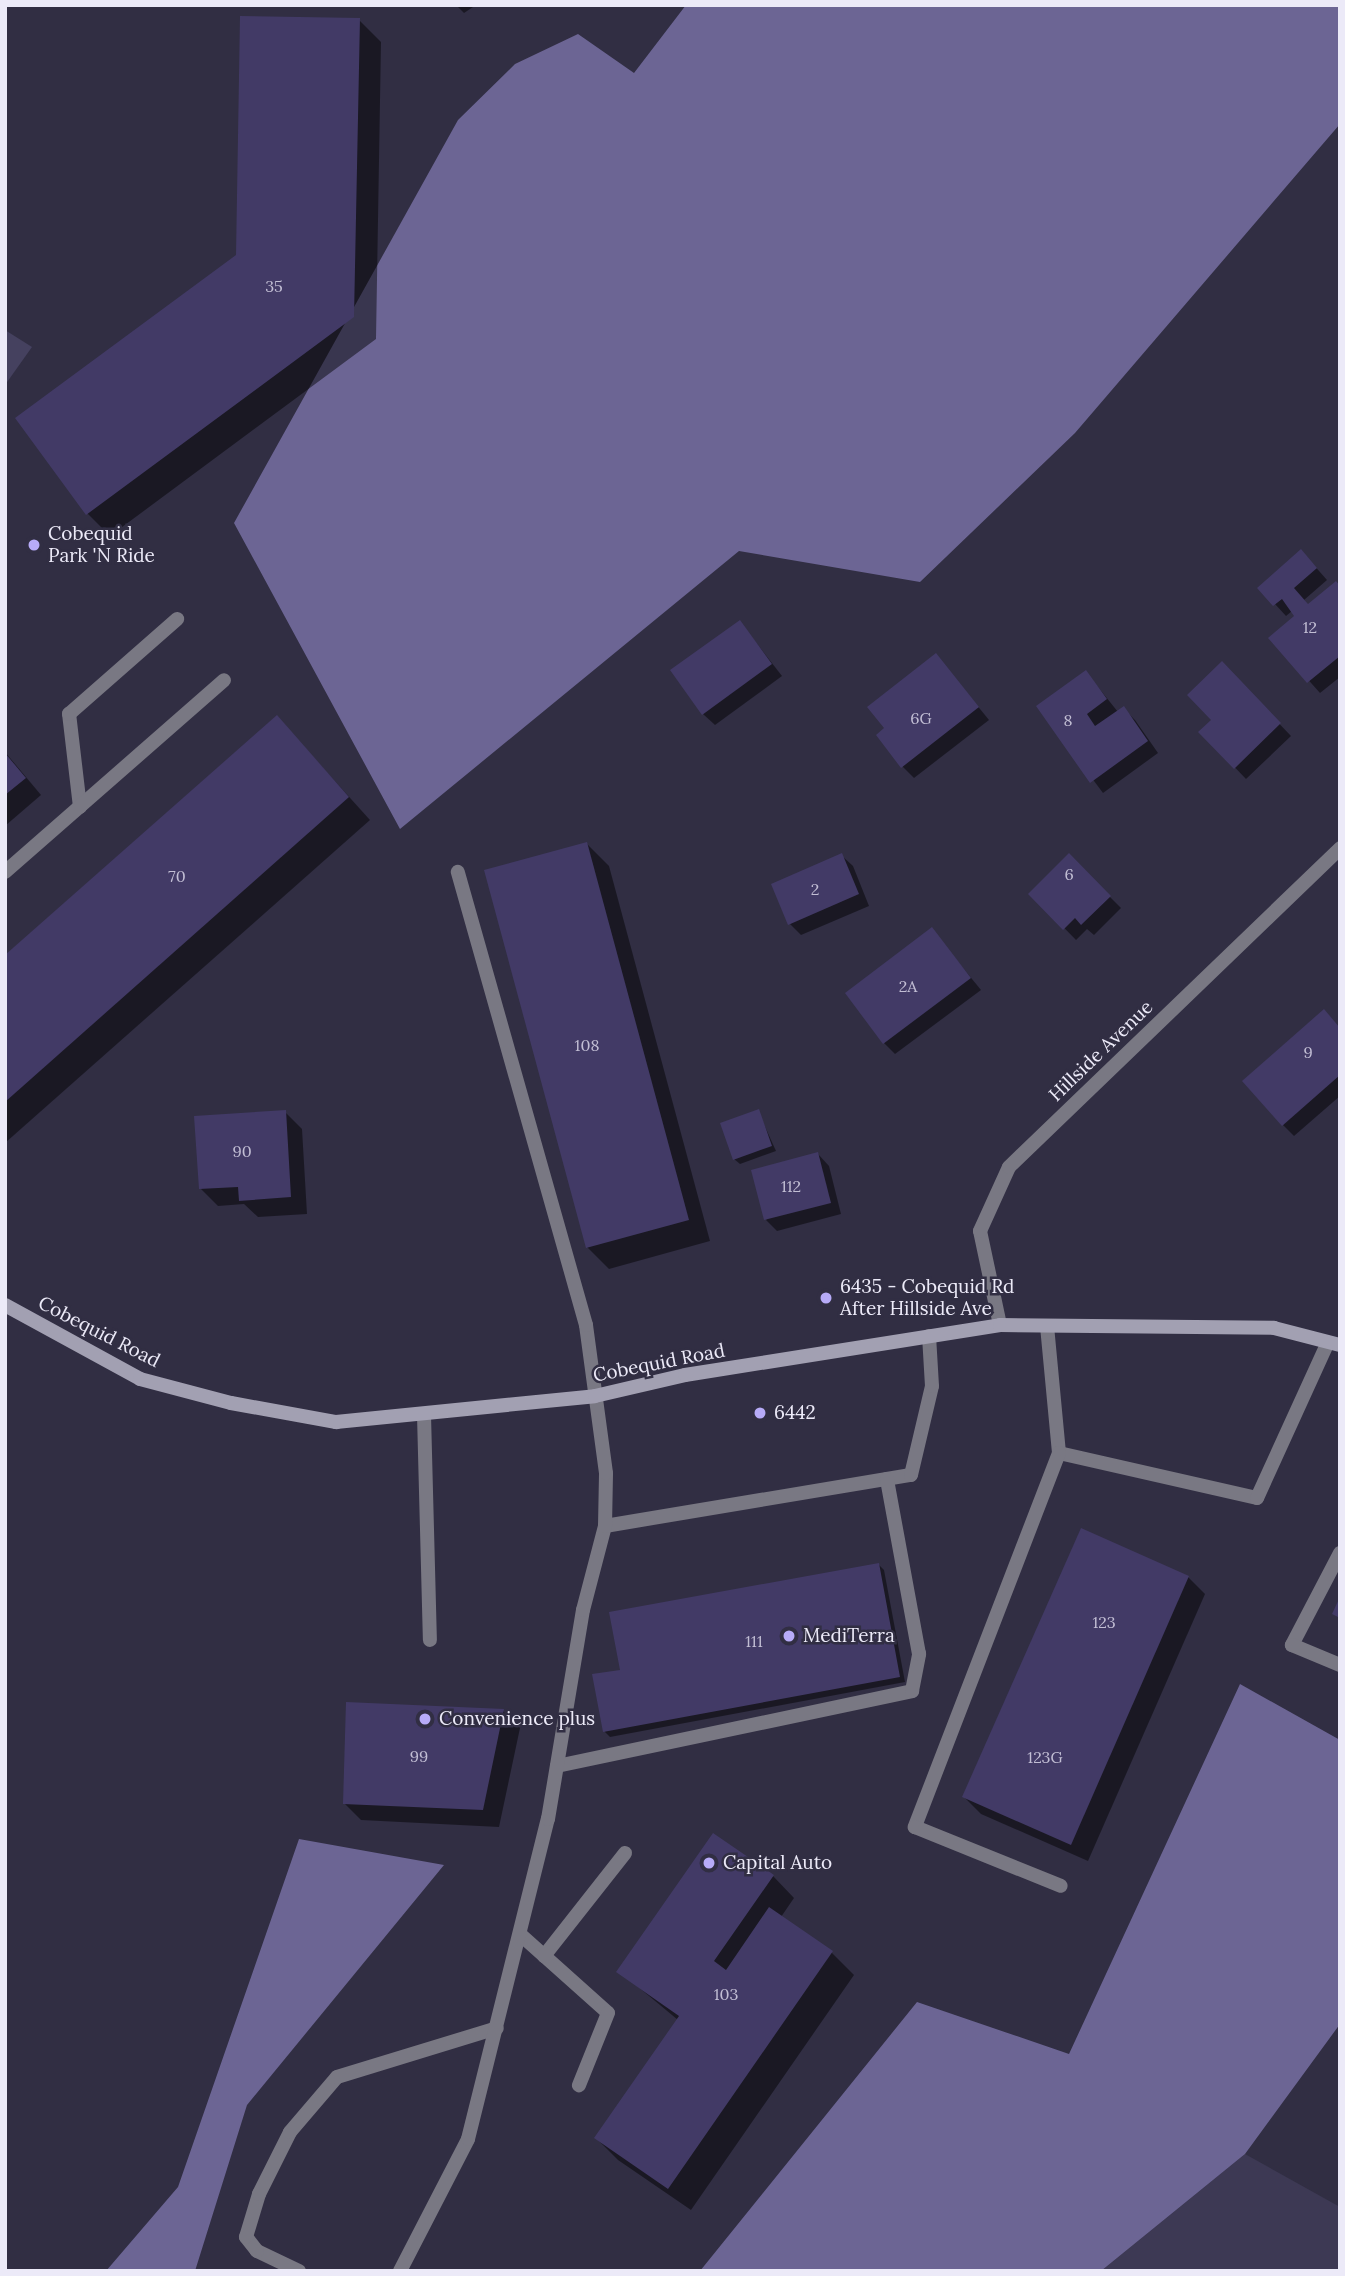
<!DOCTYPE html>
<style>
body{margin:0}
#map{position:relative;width:1345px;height:2276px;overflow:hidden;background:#312e43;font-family:Lora,serif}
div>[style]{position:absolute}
.built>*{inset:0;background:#3d3954}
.green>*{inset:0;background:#45415f}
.forest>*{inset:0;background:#6c6594}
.shadow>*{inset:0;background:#0007}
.building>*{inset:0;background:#423a66}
.service>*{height:14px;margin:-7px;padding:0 7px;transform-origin:7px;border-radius:7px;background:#797883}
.minor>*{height:14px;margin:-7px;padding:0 7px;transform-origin:7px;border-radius:7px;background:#797883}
.secondary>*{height:14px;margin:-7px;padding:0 7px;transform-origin:7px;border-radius:7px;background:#a2a0b2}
.dots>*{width:19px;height:19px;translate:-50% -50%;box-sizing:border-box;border:4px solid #312e43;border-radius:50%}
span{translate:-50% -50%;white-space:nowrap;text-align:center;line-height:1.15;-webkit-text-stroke:5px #312e43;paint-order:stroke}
.number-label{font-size:16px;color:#c2bed4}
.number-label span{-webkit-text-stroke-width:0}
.poi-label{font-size:19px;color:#eceaf8}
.left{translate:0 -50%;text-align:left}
.street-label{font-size:19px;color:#eceaf8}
.frame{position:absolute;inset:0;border:7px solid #eceaf8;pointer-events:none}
</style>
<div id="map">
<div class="built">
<i style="clip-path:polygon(1245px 2154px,1340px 2207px,1340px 2271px,1101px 2271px)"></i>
</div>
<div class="green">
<i style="clip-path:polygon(5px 330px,32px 347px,5px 385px)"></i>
</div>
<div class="forest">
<i style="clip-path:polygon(686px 5px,1340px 5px,1340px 124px,1075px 433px,920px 582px,739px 551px,400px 829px,234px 523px,458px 120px,515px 64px,578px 34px,634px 73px)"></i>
<i style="clip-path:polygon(1240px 1684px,1340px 1740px,1340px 2024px,1245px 2154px,1101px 2271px,700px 2271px,917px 2002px,1069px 2054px)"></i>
<i style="clip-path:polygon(299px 1839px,444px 1865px,247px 2105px,195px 2271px,106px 2271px,178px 2187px)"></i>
</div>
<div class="shadow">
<i style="clip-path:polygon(456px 5px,476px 5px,464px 13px)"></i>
<i style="clip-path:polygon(359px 20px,381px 42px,376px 339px,110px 536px,88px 514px,18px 419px,237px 256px)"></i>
<i style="clip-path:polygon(1312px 563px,1327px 580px,1304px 600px,1309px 606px,1340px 587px,1340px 677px,1320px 693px,1271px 638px,1296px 616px,1292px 611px,1286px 616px,1275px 604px)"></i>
<i style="clip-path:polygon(740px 622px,782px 676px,715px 725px,703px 714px)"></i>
<i style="clip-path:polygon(936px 655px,989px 720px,914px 778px,903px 767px,887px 729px)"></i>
<i style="clip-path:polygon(1222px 664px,1291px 736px,1246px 779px,1201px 732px,1214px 720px)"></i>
<i style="clip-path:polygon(1086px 672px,1118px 712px,1123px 708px,1135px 720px,1158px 753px,1103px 793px,1038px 706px)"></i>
<i style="clip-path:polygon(277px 717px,370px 820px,5px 1143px,5px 957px)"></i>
<i style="clip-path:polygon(5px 752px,41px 795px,5px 826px)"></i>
<i style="clip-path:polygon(587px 844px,609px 866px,710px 1241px,609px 1269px,587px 1247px)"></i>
<i style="clip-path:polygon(841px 855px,853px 866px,869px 906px,801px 935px,790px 924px)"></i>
<i style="clip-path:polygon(1069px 856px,1121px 908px,1094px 935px,1087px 929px,1076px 940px,1031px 894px)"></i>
<i style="clip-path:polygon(932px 930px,981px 990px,895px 1054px,884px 1043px)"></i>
<i style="clip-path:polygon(1340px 1029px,1340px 1096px,1294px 1136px,1283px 1125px)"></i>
<i style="clip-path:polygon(758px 1111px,776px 1151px,740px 1164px,734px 1159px)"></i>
<i style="clip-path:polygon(285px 1112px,302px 1129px,307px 1214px,258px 1217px,244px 1204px,218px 1206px,201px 1189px)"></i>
<i style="clip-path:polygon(818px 1154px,829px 1166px,841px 1214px,777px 1231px,766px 1220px)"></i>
<i style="clip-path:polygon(879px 1565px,884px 1570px,905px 1682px,610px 1737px,605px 1732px,622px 1671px)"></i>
<i style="clip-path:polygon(1188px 1577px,1205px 1594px,1088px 1861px,981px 1814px,964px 1797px)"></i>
<i style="clip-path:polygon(503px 1711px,520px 1728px,499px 1827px,361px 1820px,344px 1803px)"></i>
<i style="clip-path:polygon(773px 1876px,794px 1898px,781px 1917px,832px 1953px,854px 1975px,691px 2210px,618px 2160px,596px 2138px,678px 2020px,619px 1971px)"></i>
</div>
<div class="building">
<i style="clip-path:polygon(240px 16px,360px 18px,354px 317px,86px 515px,15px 418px,236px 255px)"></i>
<i style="clip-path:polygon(1301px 549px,1317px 568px,1294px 588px,1308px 604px,1336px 581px,1340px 586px,1340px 656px,1307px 683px,1268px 638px,1294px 616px,1282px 599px,1273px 606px,1257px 588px)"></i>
<i style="clip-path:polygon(740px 620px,772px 664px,702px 715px,670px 670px)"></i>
<i style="clip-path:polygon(936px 653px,979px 707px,901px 768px,876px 735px,884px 728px,867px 707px)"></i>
<i style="clip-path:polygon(1222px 661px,1281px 723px,1234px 769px,1198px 732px,1211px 720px,1187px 695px)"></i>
<i style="clip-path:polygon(1086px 670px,1107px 699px,1087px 714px,1095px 726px,1124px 706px,1148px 741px,1090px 783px,1036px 706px)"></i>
<i style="clip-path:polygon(277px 715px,349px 797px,5px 1102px,5px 955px)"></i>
<i style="clip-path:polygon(5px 753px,26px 778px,5px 795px)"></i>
<i style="clip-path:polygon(587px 842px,689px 1220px,586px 1248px,484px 870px)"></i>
<i style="clip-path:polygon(842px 853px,859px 894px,788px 925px,771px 884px)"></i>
<i style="clip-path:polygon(1069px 853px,1111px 896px,1081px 925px,1075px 918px,1063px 930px,1028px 894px)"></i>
<i style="clip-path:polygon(932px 927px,971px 978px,883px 1044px,845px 993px)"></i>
<i style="clip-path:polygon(1324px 1009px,1340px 1028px,1340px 1075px,1282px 1126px,1242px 1081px)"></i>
<i style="clip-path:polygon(759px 1109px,772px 1146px,733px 1160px,720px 1123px)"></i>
<i style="clip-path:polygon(286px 1110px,291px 1197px,239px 1201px,238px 1187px,199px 1189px,194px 1116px)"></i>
<i style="clip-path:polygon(818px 1152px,831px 1203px,764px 1220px,751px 1170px)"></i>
<i style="clip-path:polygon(1081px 1528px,1189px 1576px,1071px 1845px,962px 1797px)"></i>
<i style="clip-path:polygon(879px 1563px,900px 1677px,603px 1732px,592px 1674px,620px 1670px,609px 1612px)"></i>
<i style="clip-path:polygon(1340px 1597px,1340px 1618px,1332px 1614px)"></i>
<i style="clip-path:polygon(346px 1702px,504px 1709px,483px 1810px,343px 1804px)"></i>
<i style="clip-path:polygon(713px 1833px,774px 1875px,714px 1961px,726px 1970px,769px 1907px,833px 1951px,668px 2189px,594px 2138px,679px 2016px,616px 1972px)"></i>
</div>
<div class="service">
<i style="left:80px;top:807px;width:94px;rotate:-96.7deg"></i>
<i style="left:69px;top:714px;width:144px;rotate:-41.3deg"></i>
<i style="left:5px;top:872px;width:291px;rotate:-41.2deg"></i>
<i style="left:1047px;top:1326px;width:128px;rotate:84.6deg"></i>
<i style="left:1059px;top:1453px;width:203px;rotate:12.8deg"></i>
<i style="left:1257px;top:1498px;width:171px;rotate:-65.5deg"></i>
<i style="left:424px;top:1415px;width:225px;rotate:88.5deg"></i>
<i style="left:1059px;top:1453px;width:401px;rotate:111.1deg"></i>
<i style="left:915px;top:1827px;width:157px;rotate:22deg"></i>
<i style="left:605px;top:1526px;width:310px;rotate:-9.5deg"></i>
<i style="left:911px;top:1475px;width:91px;rotate:-76.7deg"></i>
<i style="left:932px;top:1386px;width:50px;rotate:-93.4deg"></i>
<i style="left:1340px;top:1553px;width:104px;rotate:117.6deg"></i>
<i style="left:1292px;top:1645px;width:52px;rotate:22.6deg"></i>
<i style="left:557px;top:1766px;width:363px;rotate:-11.9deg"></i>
<i style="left:912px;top:1691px;width:38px;rotate:-79deg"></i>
<i style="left:919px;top:1654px;width:178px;rotate:-100.4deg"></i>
<i style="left:522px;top:1936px;width:115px;rotate:41.8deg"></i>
<i style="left:608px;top:2013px;width:78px;rotate:111.9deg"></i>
<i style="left:544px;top:1956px;width:131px;rotate:-51.8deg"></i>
<i style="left:299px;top:2271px;width:47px;rotate:-154.5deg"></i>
<i style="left:257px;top:2251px;width:18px;rotate:-128deg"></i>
<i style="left:246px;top:2237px;width:45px;rotate:-73.2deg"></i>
<i style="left:259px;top:2194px;width:69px;rotate:-63.4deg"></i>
<i style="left:290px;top:2132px;width:72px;rotate:-49.5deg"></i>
<i style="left:337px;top:2077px;width:167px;rotate:-17deg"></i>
<i style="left:400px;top:2271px;width:148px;rotate:-62.7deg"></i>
<i style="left:468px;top:2139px;width:330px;rotate:-76deg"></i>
<i style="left:548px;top:1819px;width:212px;rotate:-80.5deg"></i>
<i style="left:583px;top:1610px;width:87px;rotate:-75.3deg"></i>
<i style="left:605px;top:1526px;width:53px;rotate:-88.9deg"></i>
<i style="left:606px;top:1473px;width:149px;rotate:-97.7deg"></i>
<i style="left:586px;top:1325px;width:471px;rotate:-105.8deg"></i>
</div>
<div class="minor">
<i style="left:1000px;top:1325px;width:96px;rotate:-102deg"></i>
<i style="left:980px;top:1231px;width:70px;rotate:-65.6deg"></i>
<i style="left:1009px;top:1167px;width:460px;rotate:-43.9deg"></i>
</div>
<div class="secondary">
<i style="left:5px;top:1305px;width:154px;rotate:28.7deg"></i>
<i style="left:140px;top:1379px;width:94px;rotate:14.8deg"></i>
<i style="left:231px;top:1403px;width:107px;rotate:10.3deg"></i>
<i style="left:336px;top:1422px;width:260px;rotate:-5.7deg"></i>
<i style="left:595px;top:1396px;width:92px;rotate:-13.1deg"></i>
<i style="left:685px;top:1375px;width:319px;rotate:-9deg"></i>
<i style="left:1000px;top:1325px;width:274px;rotate:0.6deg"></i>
<i style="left:1274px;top:1328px;width:68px;rotate:14.4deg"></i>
</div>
<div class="dots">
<i style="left:34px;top:545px;background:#b7abf8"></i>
<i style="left:826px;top:1298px;background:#b7abf8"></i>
<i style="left:760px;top:1413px;background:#b7abf8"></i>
<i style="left:789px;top:1636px;background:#b7abf8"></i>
<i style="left:425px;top:1719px;background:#b7abf8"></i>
<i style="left:709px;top:1863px;background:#b7abf8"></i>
</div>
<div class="number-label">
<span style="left:274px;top:286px">35</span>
<span style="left:1310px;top:627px">12</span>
<span style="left:921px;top:718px">6G</span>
<span style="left:1068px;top:720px">8</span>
<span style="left:1069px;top:874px">6</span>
<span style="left:177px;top:876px">70</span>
<span style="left:815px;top:889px">2</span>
<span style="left:908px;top:986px">2A</span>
<span style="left:587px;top:1045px">108</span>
<span style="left:1308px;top:1052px">9</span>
<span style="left:242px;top:1151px">90</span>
<span style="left:791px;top:1186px">112</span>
<span style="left:1104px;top:1622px">123</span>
<span style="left:754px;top:1641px">111</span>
<span style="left:419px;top:1756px">99</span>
<span style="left:1045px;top:1757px">123G</span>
<span style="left:726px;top:1994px">103</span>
</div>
<div class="poi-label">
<span class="left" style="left:48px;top:545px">Cobequid<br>Park 'N Ride</span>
<span class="left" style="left:840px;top:1298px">6435 - Cobequid Rd<br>After Hillside Ave</span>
<span class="left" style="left:774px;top:1413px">6442</span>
<span class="left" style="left:803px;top:1636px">MediTerra</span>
<span class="left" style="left:439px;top:1719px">Convenience plus</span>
<span class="left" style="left:723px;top:1863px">Capital Auto</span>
</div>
<div class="street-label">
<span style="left:1101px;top:1051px;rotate:-44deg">Hillside Avenue</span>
<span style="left:99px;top:1332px;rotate:27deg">Cobequid Road</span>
<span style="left:659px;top:1363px;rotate:-11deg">Cobequid Road</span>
</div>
<div class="frame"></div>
</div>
